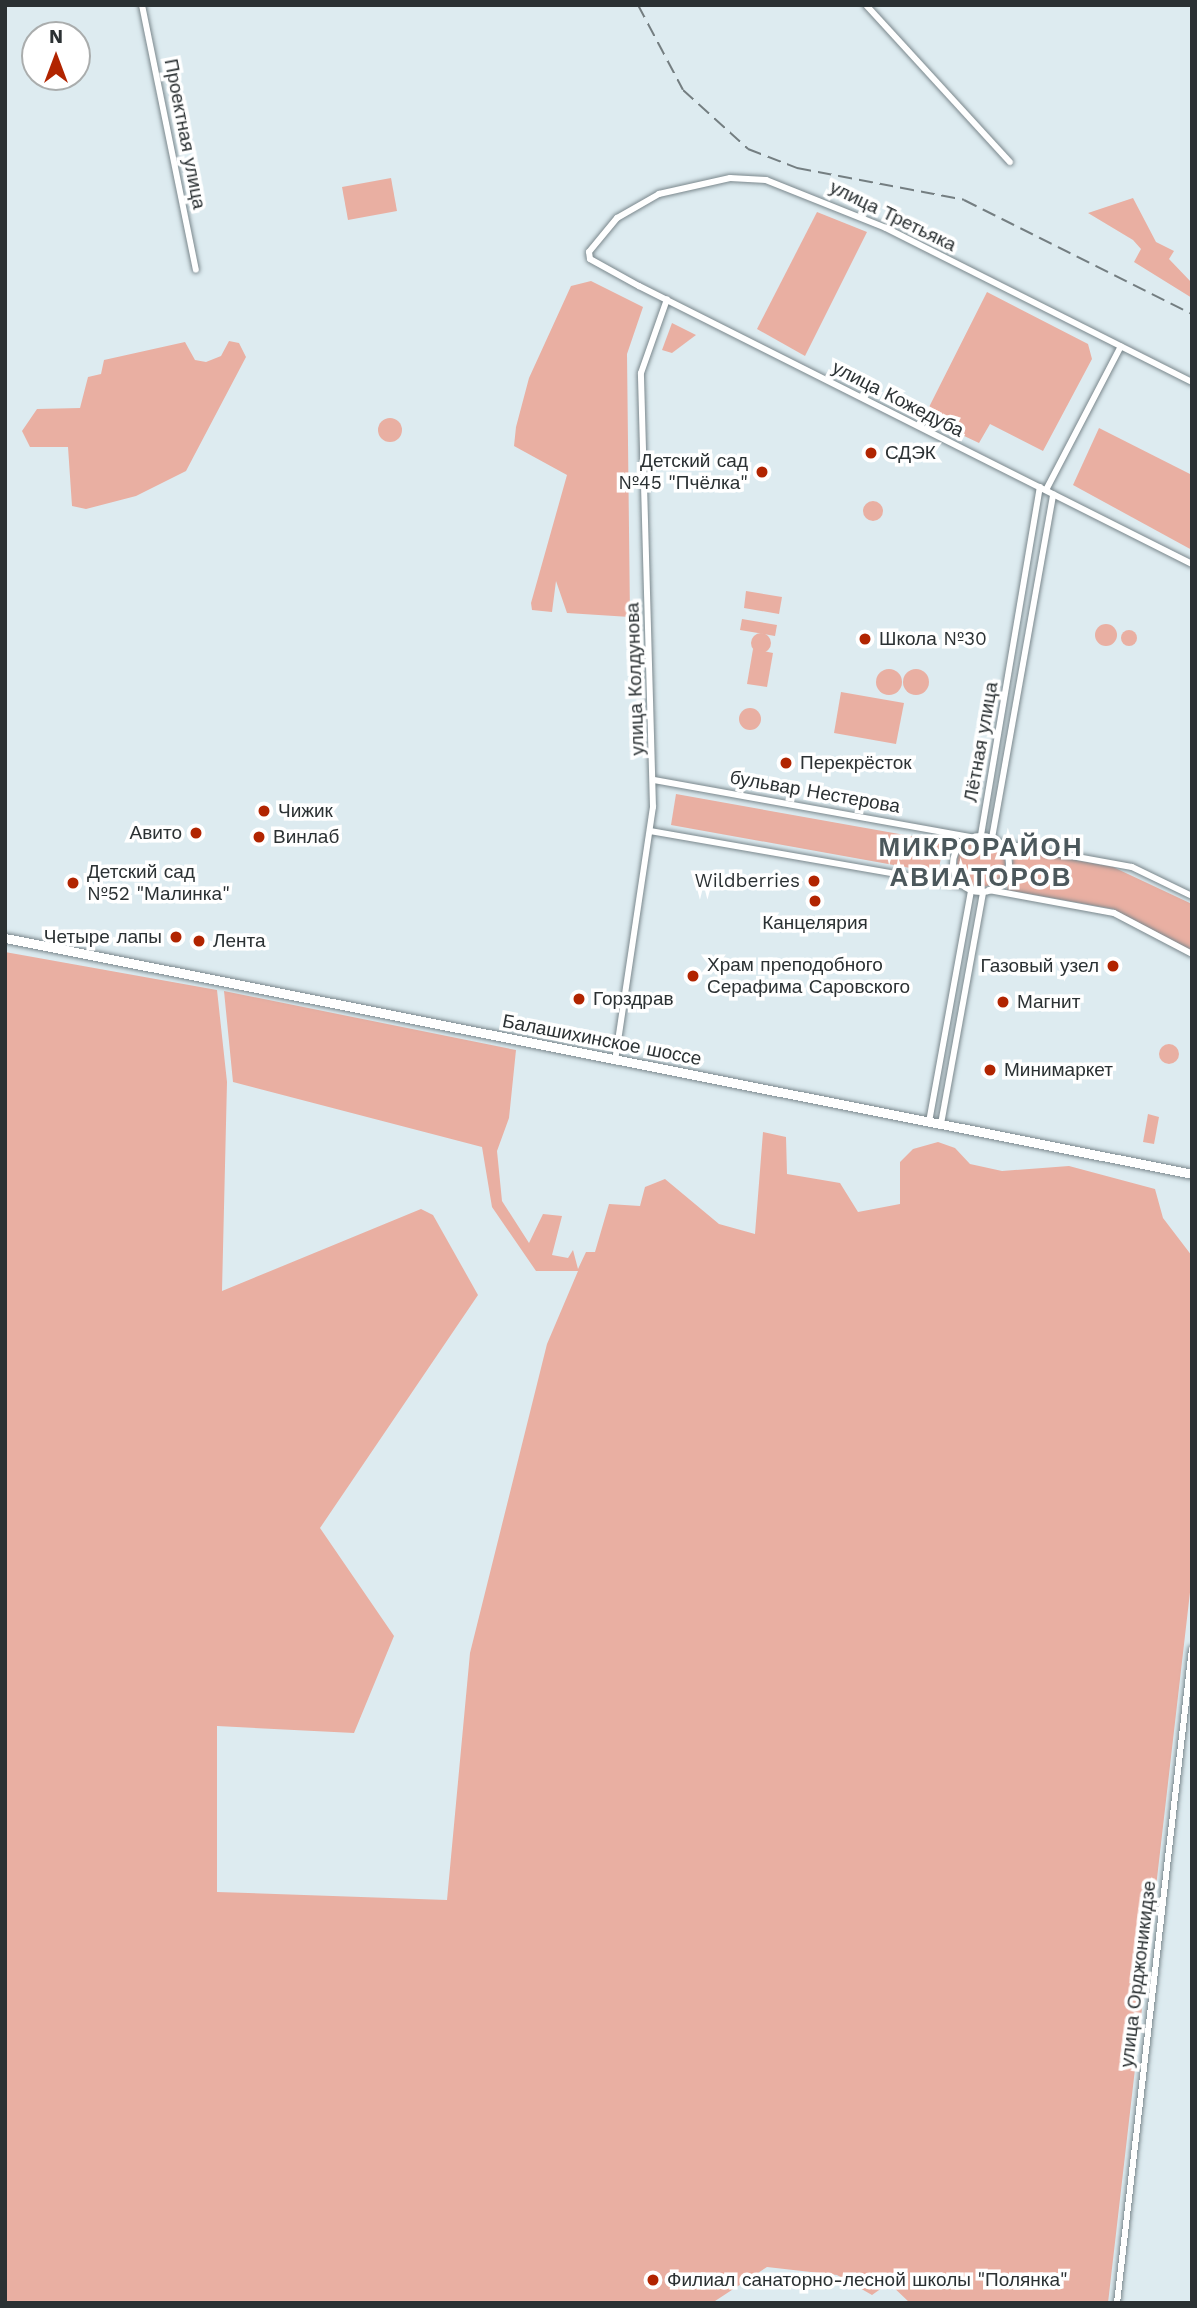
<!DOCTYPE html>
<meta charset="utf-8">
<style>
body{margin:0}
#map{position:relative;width:1197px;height:2308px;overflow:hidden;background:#ddebf0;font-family:"Work Sans",sans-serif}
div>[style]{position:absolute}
.green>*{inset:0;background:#e9afa2}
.round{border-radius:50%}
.roads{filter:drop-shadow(0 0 2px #7a878c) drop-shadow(0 0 2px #7a878c)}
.street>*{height:6px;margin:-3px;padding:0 3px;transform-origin:3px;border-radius:3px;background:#fff}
.street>.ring{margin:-3px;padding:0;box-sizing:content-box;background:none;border:6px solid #fff;border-radius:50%}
.secondary>*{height:9px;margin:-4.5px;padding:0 4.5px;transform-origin:4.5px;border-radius:4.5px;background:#fff}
.rail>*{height:2px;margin-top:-1px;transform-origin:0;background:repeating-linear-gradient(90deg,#747e81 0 14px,transparent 0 21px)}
.dots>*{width:19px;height:19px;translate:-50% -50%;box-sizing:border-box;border:4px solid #fff;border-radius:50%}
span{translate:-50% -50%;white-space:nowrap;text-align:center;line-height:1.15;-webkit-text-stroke:7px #fff;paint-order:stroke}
.street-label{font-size:19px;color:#2b3133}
.poi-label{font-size:19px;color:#2b3133}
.left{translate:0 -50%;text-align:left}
.right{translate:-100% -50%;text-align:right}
.district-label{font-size:26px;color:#4c585c;font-weight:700;letter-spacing:2px}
.frame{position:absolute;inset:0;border:7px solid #2b3133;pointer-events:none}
.north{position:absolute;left:21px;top:21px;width:70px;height:70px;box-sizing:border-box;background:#fff;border:2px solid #aaadad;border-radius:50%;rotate:0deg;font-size:19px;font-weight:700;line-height:28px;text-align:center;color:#2b3133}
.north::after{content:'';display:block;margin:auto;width:24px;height:32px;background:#b12400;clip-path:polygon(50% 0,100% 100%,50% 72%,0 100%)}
</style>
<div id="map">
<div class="green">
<i style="clip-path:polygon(391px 178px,397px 211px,348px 220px,342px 187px)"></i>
<i style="clip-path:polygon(1133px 198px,1156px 242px,1174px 251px,1169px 259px,1192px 283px,1192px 298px,1134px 262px,1141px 249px,1133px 240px,1088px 213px)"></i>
<i style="clip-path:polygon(817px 212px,867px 232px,805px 356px,757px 329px)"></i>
<i style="clip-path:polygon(591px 281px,643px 307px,627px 354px,630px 617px,567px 613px,556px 581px,552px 612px,532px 610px,531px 603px,567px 475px,514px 446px,516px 427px,529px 378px,571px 286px)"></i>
<i style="clip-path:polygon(987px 292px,1088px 344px,1092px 359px,1043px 451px,990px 424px,979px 443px,924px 417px)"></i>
<i style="clip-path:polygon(672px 323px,696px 335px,672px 353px,662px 350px)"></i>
<i style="clip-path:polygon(229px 341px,239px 343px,246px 357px,186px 471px,136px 496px,86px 509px,72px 506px,68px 447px,30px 447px,22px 431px,37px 409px,80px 408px,88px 377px,101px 374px,104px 360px,185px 342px,195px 360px,206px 362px,221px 356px)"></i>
<i class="round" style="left:378px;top:418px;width:24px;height:24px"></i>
<i style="clip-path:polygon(1099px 428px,1192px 475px,1192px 550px,1073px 485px)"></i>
<i class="round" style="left:863px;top:501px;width:20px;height:20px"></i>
<i style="clip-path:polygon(746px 591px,782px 597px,779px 614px,744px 608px)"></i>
<i style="clip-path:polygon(742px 619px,777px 625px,775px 636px,740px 630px)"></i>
<i class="round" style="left:1095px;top:624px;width:22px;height:22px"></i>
<i class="round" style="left:1121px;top:630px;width:16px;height:16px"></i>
<i class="round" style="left:751px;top:633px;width:20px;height:20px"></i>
<i style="clip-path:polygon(753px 649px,773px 653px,767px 687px,747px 684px)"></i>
<i class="round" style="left:903px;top:669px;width:26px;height:26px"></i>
<i class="round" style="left:876px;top:669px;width:26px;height:26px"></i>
<i style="clip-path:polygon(841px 692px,904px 703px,896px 744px,834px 733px)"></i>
<i class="round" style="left:739px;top:708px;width:22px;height:22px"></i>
<i style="clip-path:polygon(676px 794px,944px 842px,938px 873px,671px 825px)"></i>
<i class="round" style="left:957px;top:839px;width:48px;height:48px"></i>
<i style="clip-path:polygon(1015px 849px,1113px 867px,1192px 904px,1192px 951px,1113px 909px,1007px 890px)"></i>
<i style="clip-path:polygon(5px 952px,217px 990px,227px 1082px,222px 1291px,421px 1209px,433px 1215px,478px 1295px,320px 1528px,394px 1636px,354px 1733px,217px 1726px,217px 1892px,447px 1900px,470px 1653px,547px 1344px,578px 1271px,536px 1271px,492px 1207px,482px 1147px,233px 1082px,224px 991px,516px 1050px,509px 1118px,497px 1151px,502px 1201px,529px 1243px,543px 1214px,562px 1216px,552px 1255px,568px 1258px,573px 1250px,578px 1269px,586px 1252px,595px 1252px,609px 1204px,640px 1206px,645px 1187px,665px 1179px,719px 1224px,755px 1234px,763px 1132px,786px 1137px,787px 1174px,840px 1183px,858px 1212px,900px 1204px,900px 1162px,913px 1149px,938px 1142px,955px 1148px,970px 1164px,1002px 1171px,1069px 1166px,1155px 1189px,1163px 1218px,1192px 1256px,1192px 1575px,1108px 2303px,910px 2303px,889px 2283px,872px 2295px,837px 2275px,767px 2267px,712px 2303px,5px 2303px)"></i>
<i class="round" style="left:1159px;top:1044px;width:20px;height:20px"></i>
<i style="clip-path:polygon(1148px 1114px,1159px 1117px,1154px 1144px,1143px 1142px)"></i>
</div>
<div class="roads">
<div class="street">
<i style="left:142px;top:5px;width:270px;rotate:78.5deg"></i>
<i style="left:866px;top:5px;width:213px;rotate:47.5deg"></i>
<i style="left:1192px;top:382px;width:343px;rotate:-153.3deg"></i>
<i style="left:886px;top:228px;width:129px;rotate:-158.2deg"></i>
<i style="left:766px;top:180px;width:36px;rotate:-177deg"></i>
<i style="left:730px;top:178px;width:73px;rotate:167.3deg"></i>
<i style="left:659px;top:194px;width:48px;rotate:150.3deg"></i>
<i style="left:617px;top:218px;width:44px;rotate:129.5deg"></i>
<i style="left:589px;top:252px;width:7px;rotate:82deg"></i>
<i style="left:590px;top:259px;width:56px;rotate:28.9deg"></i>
<i style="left:639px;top:286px;width:619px;rotate:26.69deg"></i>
<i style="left:1046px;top:490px;width:162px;rotate:-62.5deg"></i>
<i style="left:654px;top:780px;width:321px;rotate:10.2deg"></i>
<i style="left:650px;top:831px;width:319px;rotate:9.9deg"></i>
<i style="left:981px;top:835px;width:353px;rotate:-80.4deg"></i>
<i class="ring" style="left:953px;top:836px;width:50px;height:50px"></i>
<i style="left:992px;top:838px;width:349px;rotate:-79.9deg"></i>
<i style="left:1000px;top:843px;width:134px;rotate:10.3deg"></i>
<i style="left:1132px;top:867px;width:67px;rotate:25.8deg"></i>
<i style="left:989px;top:890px;width:127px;rotate:10.4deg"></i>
<i style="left:1114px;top:913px;width:88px;rotate:27.7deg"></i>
<i style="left:615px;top:1061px;width:257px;rotate:-81.5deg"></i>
<i style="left:653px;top:807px;width:434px;rotate:-91.6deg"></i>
<i style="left:641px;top:373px;width:78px;rotate:-70.6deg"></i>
<i style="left:929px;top:1122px;width:236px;rotate:-79.7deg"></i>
<i style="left:941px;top:1124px;width:236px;rotate:-79.7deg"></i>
<i style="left:1117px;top:2303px;width:658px;rotate:-83.46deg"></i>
</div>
<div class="secondary">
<i style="left:5px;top:938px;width:1210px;rotate:11.24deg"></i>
</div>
</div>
<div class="rail">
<i style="left:638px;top:5px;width:96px;rotate:62.1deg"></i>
<i style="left:683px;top:90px;width:88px;rotate:42.2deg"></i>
<i style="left:748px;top:149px;width:53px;rotate:21.2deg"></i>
<i style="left:797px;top:168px;width:170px;rotate:10.8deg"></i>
<i style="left:964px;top:200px;width:255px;rotate:26.6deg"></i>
</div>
<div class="dots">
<i style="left:871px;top:453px;background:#b12400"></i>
<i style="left:762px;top:472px;background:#b12400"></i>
<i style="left:865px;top:639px;background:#b12400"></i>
<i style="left:786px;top:763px;background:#b12400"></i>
<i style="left:264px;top:811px;background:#b12400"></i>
<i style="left:196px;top:833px;background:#b12400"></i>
<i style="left:259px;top:837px;background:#b12400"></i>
<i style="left:814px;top:881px;background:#b12400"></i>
<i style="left:73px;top:883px;background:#b12400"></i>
<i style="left:815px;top:901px;background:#b12400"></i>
<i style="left:176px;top:937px;background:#b12400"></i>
<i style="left:199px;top:941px;background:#b12400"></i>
<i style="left:1113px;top:966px;background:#b12400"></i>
<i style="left:693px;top:976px;background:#b12400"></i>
<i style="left:579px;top:999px;background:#b12400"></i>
<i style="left:1003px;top:1002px;background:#b12400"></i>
<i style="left:990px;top:1070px;background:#b12400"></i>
<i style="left:653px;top:2280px;background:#b12400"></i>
</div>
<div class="street-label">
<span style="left:185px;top:134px;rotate:79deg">Проектная улица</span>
<span style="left:893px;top:216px;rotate:26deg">улица Третьяка</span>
<span style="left:898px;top:399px;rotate:27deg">улица Кожедуба</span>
<span style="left:635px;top:679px;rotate:-92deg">улица Колдунова</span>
<span style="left:981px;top:742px;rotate:-80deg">Лётная улица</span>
<span style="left:815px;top:792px;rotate:10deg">бульвар Нестерова</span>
<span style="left:602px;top:1040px;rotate:11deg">Балашихинское шоссе</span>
<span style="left:1138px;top:1974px;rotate:-83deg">улица Орджоникидзе</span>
</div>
<div class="poi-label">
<span class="left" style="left:885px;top:453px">СДЭК</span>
<span class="right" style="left:748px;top:472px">Детский сад<br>№45 "Пчёлка"</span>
<span class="left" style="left:879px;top:639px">Школа №30</span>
<span class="left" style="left:800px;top:763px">Перекрёсток</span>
<span class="left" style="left:278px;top:811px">Чижик</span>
<span class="right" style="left:182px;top:833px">Авито</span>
<span class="left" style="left:273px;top:837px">Винлаб</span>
<span class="left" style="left:87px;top:883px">Детский сад<br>№52 "Малинка"</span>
<span class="right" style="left:800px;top:881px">Wildberries</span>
<span style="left:815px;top:923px">Канцелярия</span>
<span class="right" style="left:162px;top:937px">Четыре лапы</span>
<span class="left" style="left:213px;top:941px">Лента</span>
<span class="left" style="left:707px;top:976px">Храм преподобного<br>Серафима Саровского</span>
<span class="right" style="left:1099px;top:966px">Газовый узел</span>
<span class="left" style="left:593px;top:999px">Горздрав</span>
<span class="left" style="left:1017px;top:1002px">Магнит</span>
<span class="left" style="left:1004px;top:1070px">Минимаркет</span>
<span class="left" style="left:667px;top:2280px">Филиал санаторно-лесной школы "Полянка"</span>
</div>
<div class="district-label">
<span style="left:981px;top:863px">МИКРОРАЙОН<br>АВИАТОРОВ</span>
</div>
<div class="frame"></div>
<div class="north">N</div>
</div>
